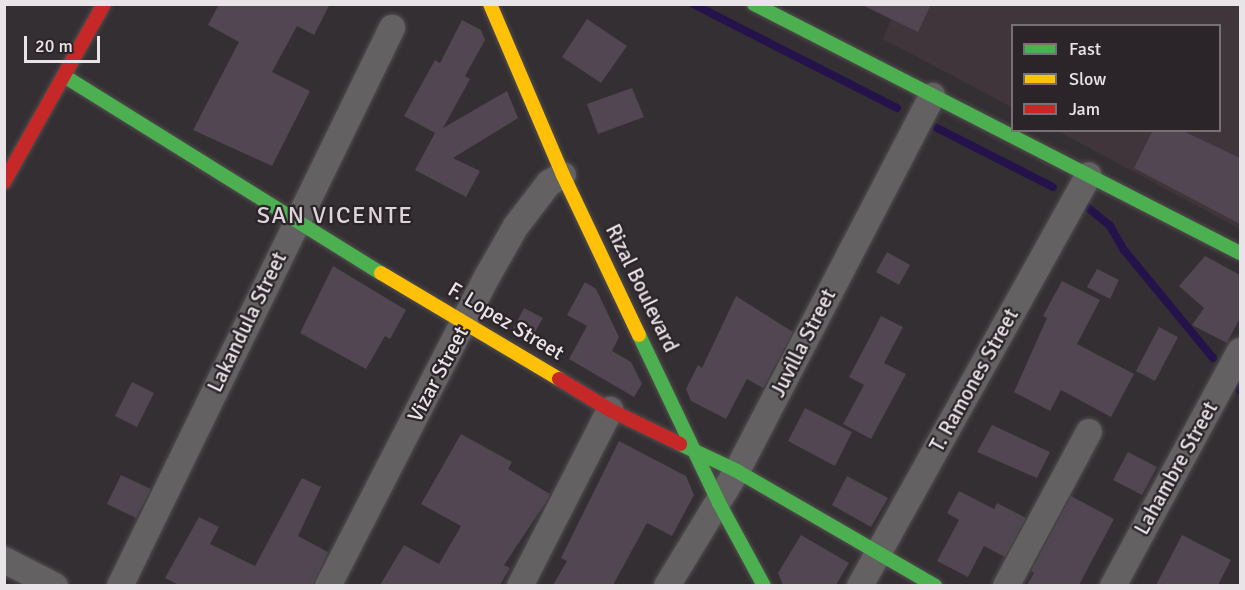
<!DOCTYPE html>
<style>
body{margin:0}
#map{position:relative;width:1245px;height:590px;overflow:hidden;background:#342f32;font-family:Signika,sans-serif}
div>[style]{position:absolute}
.built>*{inset:0;background:#41353c}
.stream>*{height:8px;margin:-4px;padding:0 4px;transform-origin:4px;border-radius:4px;background:#24124b}
.building>*{inset:0;background:#514652}
.roads{filter:drop-shadow(0 0 2px #514d4f) drop-shadow(0 0 2px #514d4f)}
.street>*{height:26px;margin:-13px;padding:0 13px;transform-origin:13px;border-radius:13px;background:#636162}
.fast>*{height:14px;margin:-7px;padding:0 7px;transform-origin:7px;border-radius:7px;background:#4caf50}
.slow>*{height:14px;margin:-7px;padding:0 7px;transform-origin:7px;border-radius:7px;background:#ffc107}
.jam>*{height:14px;margin:-7px;padding:0 7px;transform-origin:7px;border-radius:7px;background:#c62828}
span{translate:-50% -50%;white-space:nowrap;text-align:center;line-height:1.15;-webkit-text-stroke:4.5px #2b2428;paint-order:stroke}
.street-label{font-size:21px;color:#e9e4e7}
.quarter-label{font-size:24px;color:#ded5da;letter-spacing:1.5px}
.frame{position:absolute;inset:0;border:6px solid #e9e4e7;pointer-events:none}
.legend{position:absolute;left:1011px;top:24px;width:210px;height:108px;box-sizing:border-box;background:#2b2428;border:2px solid #777174;margin:0;padding:8px 10px;list-style:none;font-size:18px;color:#e9e4e7}
.legend li{display:flex;align-items:center;gap:12px;height:30px}
.legend b{width:30px;border:2px solid #777174}
.scale{position:absolute;left:24px;top:36px;width:76px;height:27px;box-sizing:border-box;border:3px solid #e9e4e7;border-top:0;padding-left:8px;font-size:18px;line-height:21px;white-space:nowrap;color:#e9e4e7;-webkit-text-stroke:4px #2b2428;paint-order:stroke}
</style>
<div id="map">
<div class="built">
<i style="clip-path:polygon(897px 5px,1240px 5px,1240px 229px,1058px 131px,1220px 130px,1220px 26px,1012px 26px,1012px 107px,883px 39px)"></i>
</div>
<div class="stream">
<i style="left:693px;top:4px;width:229px;rotate:27deg"></i>
<i style="left:937px;top:128px;width:130px;rotate:27deg"></i>
<i style="left:1082px;top:203px;width:36px;rotate:39deg"></i>
<i style="left:1110px;top:226px;width:28px;rotate:60deg"></i>
<i style="left:1124px;top:250px;width:140px;rotate:50.5deg"></i>
<i style="left:1233px;top:384px;width:9px;rotate:41deg"></i>
</div>
<div class="building">
<i style="clip-path:polygon(219px 4px,330px 4px,314px 35px,297px 26px,272px 72px,310px 91px,272px 166px,193px 130px,239px 42px,208px 25px)"></i>
<i style="clip-path:polygon(860px 4px,931px 4px,918px 32px)"></i>
<i style="clip-path:polygon(587px 19px,627px 46px,601px 83px,562px 57px)"></i>
<i style="clip-path:polygon(462px 20px,481px 30px,485px 40px,465px 76px,470px 79px,443px 128px,507px 91px,518px 118px,453px 158px,480px 171px,466px 197px,415px 170px,435px 133px,404px 116px,435px 60px,440px 63px)"></i>
<i style="clip-path:polygon(632px 88px,644px 117px,598px 134px,587px 104px)"></i>
<i style="clip-path:polygon(1153px 130px,1181px 130px,1240px 158px,1240px 224px,1134px 168px)"></i>
<i style="clip-path:polygon(887px 252px,910px 265px,899px 285px,876px 272px)"></i>
<i style="clip-path:polygon(1205px 256px,1240px 275px,1240px 318px,1227px 343px,1192px 325px,1204px 308px,1179px 286px)"></i>
<i style="clip-path:polygon(333px 266px,406px 310px,390px 339px,385px 336px,366px 369px,300px 333px)"></i>
<i style="clip-path:polygon(1097px 269px,1119px 280px,1110px 299px,1087px 287px)"></i>
<i style="clip-path:polygon(1062px 281px,1100px 300px,1077px 344px,1134px 374px,1111px 417px,1061px 390px,1050px 411px,1014px 392px,1047px 318px,1043px 316px)"></i>
<i style="clip-path:polygon(585px 282px,596px 289px,619px 337px,612px 351px,631px 362px,642px 384px,634px 397px,569px 359px,587px 326px,567px 315px)"></i>
<i style="clip-path:polygon(736px 296px,793px 332px,763px 388px,747px 379px,726px 419px,691px 401px,686px 389px,698px 365px,702px 368px)"></i>
<i style="clip-path:polygon(524px 308px,543px 318px,531px 339px,513px 329px)"></i>
<i style="clip-path:polygon(881px 316px,903px 327px,884px 363px,906px 374px,871px 439px,843px 424px,864px 385px,849px 377px)"></i>
<i style="clip-path:polygon(1159px 327px,1178px 337px,1155px 381px,1136px 371px)"></i>
<i style="clip-path:polygon(132px 382px,154px 393px,137px 427px,115px 416px)"></i>
<i style="clip-path:polygon(805px 408px,852px 432px,835px 466px,788px 441px)"></i>
<i style="clip-path:polygon(992px 425px,1050px 452px,1037px 478px,977px 452px)"></i>
<i style="clip-path:polygon(461px 434px,512px 462px,508px 469px,550px 494px,548px 499px,504px 565px,510px 568px,500px 585px,380px 585px,404px 545px,439px 564px,461px 526px,421px 504px)"></i>
<i style="clip-path:polygon(619px 441px,686px 476px,694px 495px,672px 536px,647px 523px,613px 585px,553px 585px,567px 561px,561px 558px)"></i>
<i style="clip-path:polygon(1128px 452px,1157px 467px,1142px 495px,1113px 480px)"></i>
<i style="clip-path:polygon(121px 475px,151px 489px,136px 518px,107px 504px)"></i>
<i style="clip-path:polygon(847px 476px,888px 498px,871px 527px,832px 505px)"></i>
<i style="clip-path:polygon(302px 478px,321px 487px,298px 536px,328px 552px,313px 585px,179px 585px,165px 578px,199px 517px,219px 527px,210px 544px,255px 566px)"></i>
<i style="clip-path:polygon(959px 491px,994px 509px,997px 503px,1026px 518px,1005px 557px,984px 546px,968px 577px,937px 561px,959px 520px,947px 513px)"></i>
<i style="clip-path:polygon(1071px 496px,1114px 519px,1079px 585px,1027px 585px,1034px 573px,1031px 571px)"></i>
<i style="clip-path:polygon(801px 535px,849px 563px,836px 585px,783px 585px,778px 573px)"></i>
<i style="clip-path:polygon(1182px 535px,1231px 560px,1218px 585px,1156px 585px)"></i>
</div>
<div class="roads">
<div class="street">
<i style="left:4px;top:560px;width:57px;rotate:27deg"></i>
<i style="left:120px;top:586px;width:621px;rotate:-64.01deg"></i>
<i style="left:328px;top:586px;width:350px;rotate:-62.8deg"></i>
<i style="left:488px;top:275px;width:56px;rotate:-60.3deg"></i>
<i style="left:516px;top:226px;width:54px;rotate:-52.5deg"></i>
<i style="left:549px;top:183px;width:16px;rotate:-30deg"></i>
<i style="left:520px;top:586px;width:198px;rotate:-62.9deg"></i>
<i style="left:667px;top:586px;width:135px;rotate:-58.7deg"></i>
<i style="left:737px;top:471px;width:423px;rotate:-62.5deg"></i>
<i style="left:860px;top:586px;width:470px;rotate:-60.9deg"></i>
<i style="left:1006px;top:586px;width:175px;rotate:-61.7deg"></i>
<i style="left:1113px;top:586px;width:267px;rotate:-61.6deg"></i>
</div>
<div class="fast">
<i style="left:754px;top:4px;width:546px;rotate:27.13deg"></i>
<i style="left:64px;top:76px;width:373px;rotate:31.9deg"></i>
<i style="left:639px;top:335px;width:186px;rotate:64.5deg"></i>
<i style="left:719px;top:503px;width:94px;rotate:61.5deg"></i>
<i style="left:680px;top:444px;width:63px;rotate:25.3deg"></i>
<i style="left:737px;top:471px;width:229px;rotate:30.1deg"></i>
</div>
<div class="slow">
<i style="left:490px;top:4px;width:186px;rotate:66.9deg"></i>
<i style="left:563px;top:175px;width:177px;rotate:64.6deg"></i>
<i style="left:381px;top:273px;width:207px;rotate:30.8deg"></i>
</div>
<div class="jam">
<i style="left:4px;top:182px;width:204px;rotate:-60.7deg"></i>
<i style="left:559px;top:379px;width:60px;rotate:31.3deg"></i>
<i style="left:610px;top:410px;width:78px;rotate:25.9deg"></i>
</div>
</div>
<div class="street-label">
<span style="left:642px;top:288px;rotate:64deg">Rizal Boulevard</span>
<span style="left:506px;top:321px;rotate:31deg">F. Lopez Street</span>
<span style="left:247px;top:322px;rotate:-64deg">Lakandula Street</span>
<span style="left:803px;top:343px;rotate:-63deg">Juvilla Street</span>
<span style="left:438px;top:374px;rotate:-62deg">Vizar Street</span>
<span style="left:974px;top:380px;rotate:-61deg">T. Ramones Street</span>
<span style="left:1176px;top:468px;rotate:-61deg">Lahambre Street</span>
</div>
<div class="quarter-label">
<span style="left:335px;top:216px">SAN VICENTE</span>
</div>
<div class="frame"></div>
<ul class="legend">
<li><b style="height:8px;background:#4caf50"></b>Fast</li>
<li><b style="height:8px;background:#ffc107"></b>Slow</li>
<li><b style="height:8px;background:#c62828"></b>Jam</li>
</ul>
<div class="scale">20 m</div>
</div>
